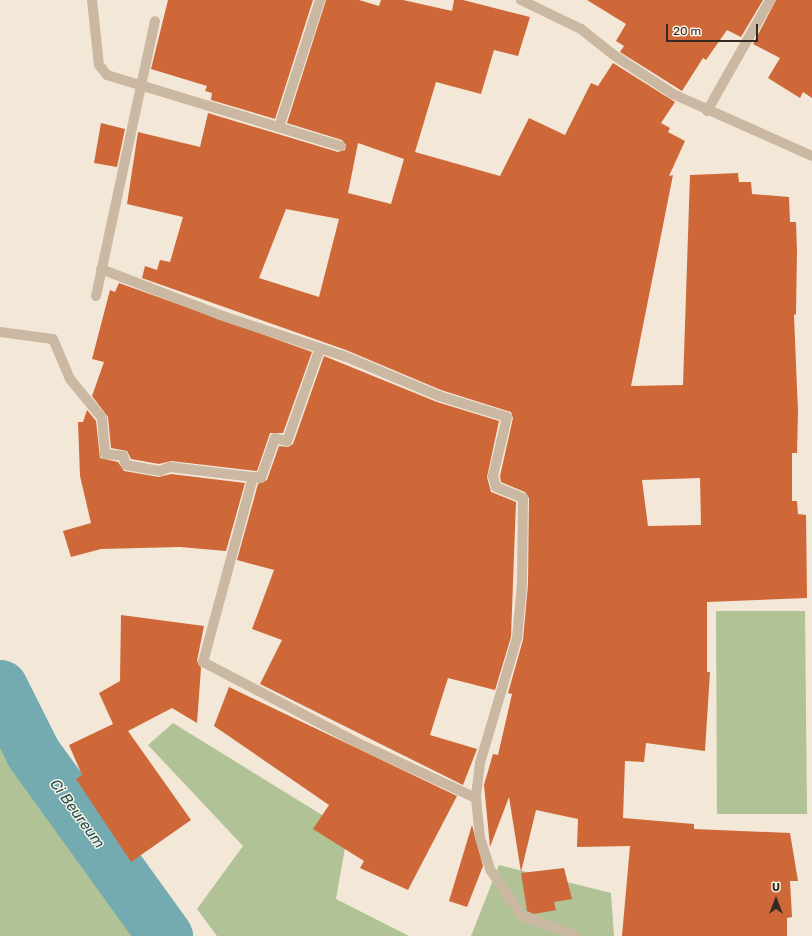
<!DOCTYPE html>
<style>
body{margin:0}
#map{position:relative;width:812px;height:936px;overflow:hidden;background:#f3e7d7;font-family:Rubik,sans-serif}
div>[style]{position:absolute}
.green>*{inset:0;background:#b0c296}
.river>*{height:55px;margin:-27.5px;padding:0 27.5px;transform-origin:27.5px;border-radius:27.5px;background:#74abb1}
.building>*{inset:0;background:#ce6839}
.minor>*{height:10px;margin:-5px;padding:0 5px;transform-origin:5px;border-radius:5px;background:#cbb8a2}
span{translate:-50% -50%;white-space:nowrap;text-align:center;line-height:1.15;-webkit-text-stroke:3px #faf1e3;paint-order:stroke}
.water-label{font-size:15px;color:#185059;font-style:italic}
.north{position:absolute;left:756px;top:880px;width:40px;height:40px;-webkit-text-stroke:3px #faf1e3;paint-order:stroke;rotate:0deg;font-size:11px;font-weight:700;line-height:16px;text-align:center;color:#352b25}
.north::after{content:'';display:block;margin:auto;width:14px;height:18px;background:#352b25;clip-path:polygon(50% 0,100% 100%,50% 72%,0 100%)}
.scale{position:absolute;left:666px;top:24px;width:92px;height:18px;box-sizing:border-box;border:2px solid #352b25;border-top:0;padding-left:5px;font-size:12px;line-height:14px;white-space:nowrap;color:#352b25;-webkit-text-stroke:3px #faf1e3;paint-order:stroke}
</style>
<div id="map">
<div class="green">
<i style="clip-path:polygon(716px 611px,805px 611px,807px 814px,717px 814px)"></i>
<i style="clip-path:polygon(0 705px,62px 807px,153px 936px,0 936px)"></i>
<i style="clip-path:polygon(173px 723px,348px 831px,336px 899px,409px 936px,217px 936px,197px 909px,243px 846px,148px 745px)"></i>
<i style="clip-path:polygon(499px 865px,611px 893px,614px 936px,471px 936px)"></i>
</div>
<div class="river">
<i style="left:0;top:687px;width:74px;rotate:63.4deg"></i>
<i style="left:33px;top:753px;width:226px;rotate:54.2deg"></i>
</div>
<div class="building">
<i style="clip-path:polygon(168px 0,313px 0,275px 119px,211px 100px,212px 93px,205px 91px,207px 86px,151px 69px)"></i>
<i style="clip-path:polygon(evenodd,326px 0,359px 0,379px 6px,381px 0,403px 0,452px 11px,454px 0,463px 0,530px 17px,518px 56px,494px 50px,481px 94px,436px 82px,415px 152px,500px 176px,529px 118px,565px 135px,591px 83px,598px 86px,613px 63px,675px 102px,661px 123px,670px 128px,668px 132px,685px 141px,669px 176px,673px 175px,631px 386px,683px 385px,690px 175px,738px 173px,739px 182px,751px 182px,752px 194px,789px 197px,790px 222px,796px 222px,797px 251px,796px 314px,794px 315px,798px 412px,797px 453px,792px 453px,792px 501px,797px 501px,798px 514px,806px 515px,807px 598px,707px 602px,707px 672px,710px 672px,705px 751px,646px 743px,644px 762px,625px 761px,623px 818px,694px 824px,694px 829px,790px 833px,798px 881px,790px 881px,792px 917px,787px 918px,787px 936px,622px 936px,630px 846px,577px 847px,578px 819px,536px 810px,521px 872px,509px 797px,490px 847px,484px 785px,493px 754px,498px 755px,512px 694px,508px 693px,523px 640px,528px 584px,529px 498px,525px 492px,501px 482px,500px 476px,513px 418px,511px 412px,441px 390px,346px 350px,142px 278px,145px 266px,157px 270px,160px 260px,170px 262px,183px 217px,127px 204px,138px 132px,200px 147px,208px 113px,338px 152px,345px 150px,346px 145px,342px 140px,287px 123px,326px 0,358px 143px,404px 159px,391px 204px,348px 193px,358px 143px,326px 0,286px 209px,339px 219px,319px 297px,259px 278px,286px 209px,326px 0,700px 478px,701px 525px,648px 526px,642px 480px,700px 478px)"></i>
<i style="clip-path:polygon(587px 0,763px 0,741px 37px,727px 30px,706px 60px,703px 58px,682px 91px,620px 52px,624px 46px,616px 41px,626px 24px)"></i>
<i style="clip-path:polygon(776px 0,812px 0,812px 98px,803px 92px,800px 98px,768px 78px,780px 58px,753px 44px)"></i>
<i style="clip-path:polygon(101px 123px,125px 129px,117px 167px,94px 163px)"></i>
<i style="clip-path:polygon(119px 283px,312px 352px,283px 433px,270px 433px,257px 471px,171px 461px,159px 464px,131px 459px,127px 451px,111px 448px,108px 417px,92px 396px,104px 362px,92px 359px,110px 290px,115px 292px)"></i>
<i style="clip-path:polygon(324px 356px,437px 402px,499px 421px,487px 477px,491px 492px,516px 502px,511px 637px,495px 690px,448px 678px,430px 735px,477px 749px,463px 785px,260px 684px,282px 640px,252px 629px,274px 570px,237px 560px,258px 484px,267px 480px,279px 446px,288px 447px,293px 444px)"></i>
<i style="clip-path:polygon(87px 410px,96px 421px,100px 458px,118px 462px,124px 471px,159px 477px,171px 474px,245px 483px,226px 551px,180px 547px,101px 549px,71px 557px,63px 531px,91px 523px,80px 476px,78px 422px,83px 422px)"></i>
<i style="clip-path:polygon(121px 615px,204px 626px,197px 661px,201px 668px,197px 723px,172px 708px,128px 731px,191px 820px,131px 862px,76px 779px,82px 775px,69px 745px,113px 724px,99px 693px,120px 681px)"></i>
<i style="clip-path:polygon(229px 687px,457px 796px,408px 890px,360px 868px,364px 861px,313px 829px,329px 805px,214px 726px)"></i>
<i style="clip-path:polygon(472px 825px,483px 866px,467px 907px,449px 901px)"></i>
<i style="clip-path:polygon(564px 868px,572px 899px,554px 902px,556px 910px,534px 914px,527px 911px,521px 873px)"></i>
</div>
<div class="minor">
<i style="left:92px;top:0;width:65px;rotate:83.9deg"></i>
<i style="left:99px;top:65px;width:13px;rotate:51deg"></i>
<i style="left:107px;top:75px;width:244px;rotate:16.9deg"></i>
<i style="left:521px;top:0;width:67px;rotate:25.8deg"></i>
<i style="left:581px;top:29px;width:43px;rotate:38.5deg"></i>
<i style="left:615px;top:56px;width:69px;rotate:33.2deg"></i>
<i style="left:673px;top:94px;width:152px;rotate:24deg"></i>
<i style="left:707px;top:111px;width:128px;rotate:-60.4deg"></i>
<i style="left:279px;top:127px;width:133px;rotate:-72.1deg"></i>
<i style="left:101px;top:269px;width:128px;rotate:21.1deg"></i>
<i style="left:220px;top:315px;width:131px;rotate:18.3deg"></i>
<i style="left:344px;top:356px;width:103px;rotate:22.8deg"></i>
<i style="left:439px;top:396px;width:71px;rotate:17.2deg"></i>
<i style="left:507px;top:417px;width:61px;rotate:103.3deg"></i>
<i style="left:493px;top:476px;width:11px;rotate:75deg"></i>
<i style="left:496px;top:487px;width:29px;rotate:22deg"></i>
<i style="left:523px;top:498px;width:86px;rotate:90.7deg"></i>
<i style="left:522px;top:584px;width:54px;rotate:95.3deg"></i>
<i style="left:517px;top:638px;width:130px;rotate:106.5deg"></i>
<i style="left:480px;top:763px;width:35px;rotate:97deg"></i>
<i style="left:476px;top:798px;width:40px;rotate:84.3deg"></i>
<i style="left:480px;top:838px;width:35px;rotate:72deg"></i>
<i style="left:491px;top:871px;width:55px;rotate:55.4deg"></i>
<i style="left:522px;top:916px;width:58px;rotate:20.3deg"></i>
<i style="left:96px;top:296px;width:281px;rotate:-77.9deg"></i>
<i style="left:0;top:332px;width:53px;rotate:7.5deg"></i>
<i style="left:53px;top:339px;width:43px;rotate:67deg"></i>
<i style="left:70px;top:379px;width:50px;rotate:50.6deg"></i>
<i style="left:102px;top:418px;width:36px;rotate:85deg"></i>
<i style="left:105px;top:454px;width:18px;rotate:6deg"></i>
<i style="left:123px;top:456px;width:9px;rotate:72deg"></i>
<i style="left:126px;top:465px;width:35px;rotate:10deg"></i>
<i style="left:160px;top:471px;width:11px;rotate:-22deg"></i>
<i style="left:170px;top:467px;width:84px;rotate:6.9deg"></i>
<i style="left:320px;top:348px;width:99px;rotate:109.5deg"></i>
<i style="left:287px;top:441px;width:12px;rotate:-166deg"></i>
<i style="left:275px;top:438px;width:42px;rotate:109.3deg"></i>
<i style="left:261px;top:478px;width:8px;rotate:-173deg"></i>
<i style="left:253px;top:477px;width:192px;rotate:105.1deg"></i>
<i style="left:203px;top:662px;width:177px;rotate:27.6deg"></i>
<i style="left:360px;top:744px;width:128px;rotate:25deg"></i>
</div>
<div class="water-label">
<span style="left:77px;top:814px;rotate:54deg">Ci Beureum</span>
</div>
<div class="north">U</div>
<div class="scale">20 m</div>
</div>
